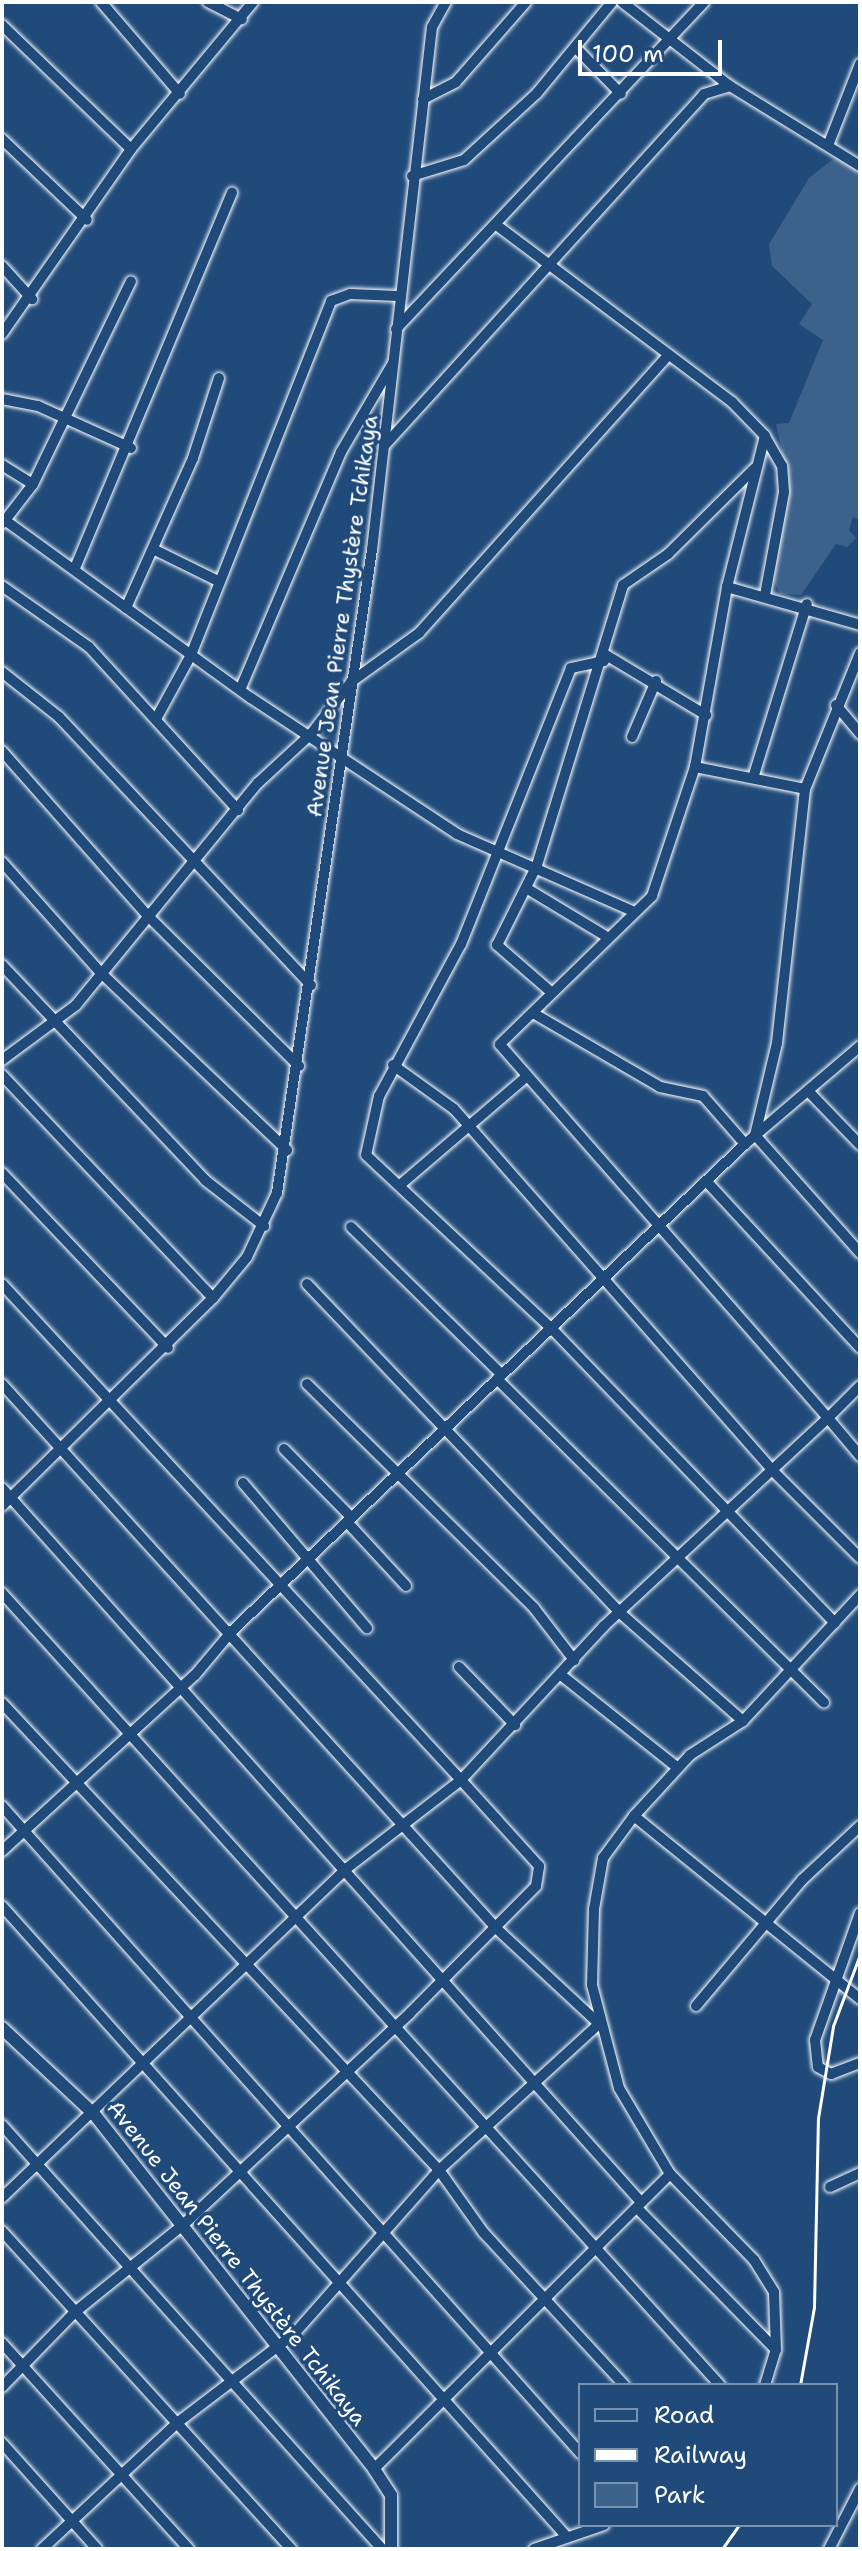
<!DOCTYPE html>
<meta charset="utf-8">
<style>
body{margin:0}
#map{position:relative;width:862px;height:2551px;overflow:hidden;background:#1f4a7a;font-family:"Shantell Sans",sans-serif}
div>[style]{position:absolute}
.green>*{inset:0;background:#3c618b}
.roads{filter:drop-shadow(0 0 2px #fff) drop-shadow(0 0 2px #fff)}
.minor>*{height:10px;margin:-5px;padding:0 5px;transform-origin:5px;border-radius:5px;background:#1f4a7a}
.tertiary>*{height:12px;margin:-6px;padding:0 6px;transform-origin:6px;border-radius:6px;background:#1f4a7a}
.rail>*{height:3px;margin:-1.5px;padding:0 1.5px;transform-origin:1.5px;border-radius:1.5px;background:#fff}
span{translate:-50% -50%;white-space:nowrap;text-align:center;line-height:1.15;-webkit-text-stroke:7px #1f4a7a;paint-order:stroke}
.street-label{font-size:22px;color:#fff}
.frame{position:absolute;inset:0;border:4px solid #fff;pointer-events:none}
.legend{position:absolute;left:578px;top:2383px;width:260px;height:144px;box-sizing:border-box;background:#1f4a7a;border:2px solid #7992af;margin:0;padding:10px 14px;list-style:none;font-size:24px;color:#fff}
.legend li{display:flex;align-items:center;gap:16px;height:40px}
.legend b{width:40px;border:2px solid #7992af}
.scale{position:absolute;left:578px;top:40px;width:144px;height:36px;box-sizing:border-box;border:4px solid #fff;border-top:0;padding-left:10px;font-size:24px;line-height:28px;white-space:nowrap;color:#fff;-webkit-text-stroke:6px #1f4a7a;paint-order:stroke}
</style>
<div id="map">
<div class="green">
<i style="clip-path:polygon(837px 156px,860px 166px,860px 520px,853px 517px,849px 530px,856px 538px,847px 547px,836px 544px,801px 595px,780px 594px,772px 578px,789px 484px,776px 424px,789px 423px,823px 340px,799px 324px,812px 304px,772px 266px,769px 244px,809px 178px)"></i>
</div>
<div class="roads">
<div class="minor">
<i style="left:101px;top:2px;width:121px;rotate:49.3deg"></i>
<i style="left:208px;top:2px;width:38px;rotate:27deg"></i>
<i style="left:622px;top:2px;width:137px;rotate:37.9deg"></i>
<i style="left:730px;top:86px;width:153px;rotate:31.6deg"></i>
<i style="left:2px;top:25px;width:179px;rotate:43.9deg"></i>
<i style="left:576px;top:48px;width:64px;rotate:45.6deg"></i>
<i style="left:423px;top:99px;width:37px;rotate:-27deg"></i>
<i style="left:456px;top:82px;width:106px;rotate:-48.8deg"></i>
<i style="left:2px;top:139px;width:117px;rotate:43.6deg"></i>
<i style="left:829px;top:143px;width:85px;rotate:-68.6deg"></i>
<i style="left:412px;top:176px;width:54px;rotate:-17.1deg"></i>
<i style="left:464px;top:160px;width:99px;rotate:-42.5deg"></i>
<i style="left:537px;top:93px;width:118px;rotate:-50.5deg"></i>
<i style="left:2px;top:266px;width:45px;rotate:47.7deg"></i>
<i style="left:396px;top:329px;width:449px;rotate:-46.7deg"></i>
<i style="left:2px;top:334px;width:226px;rotate:-55.1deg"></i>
<i style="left:131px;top:149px;width:191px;rotate:-50.3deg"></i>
<i style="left:2px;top:399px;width:37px;rotate:11deg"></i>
<i style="left:38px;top:406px;width:102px;rotate:24.3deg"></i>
<i style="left:385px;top:445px;width:474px;rotate:-47.7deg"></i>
<i style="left:704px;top:94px;width:27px;rotate:-17deg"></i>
<i style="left:2px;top:465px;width:36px;rotate:32deg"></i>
<i style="left:2px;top:518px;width:307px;rotate:35.9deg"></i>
<i style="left:251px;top:698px;width:247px;rotate:33.4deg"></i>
<i style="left:457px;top:834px;width:191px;rotate:23.7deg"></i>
<i style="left:3px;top:523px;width:49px;rotate:-52.4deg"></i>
<i style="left:33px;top:484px;width:225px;rotate:-64.2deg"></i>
<i style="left:155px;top:550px;width:72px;rotate:26.2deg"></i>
<i style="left:75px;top:568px;width:407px;rotate:-67.3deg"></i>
<i style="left:2px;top:586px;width:106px;rotate:35deg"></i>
<i style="left:89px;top:647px;width:221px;rotate:47.6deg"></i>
<i style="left:727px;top:587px;width:138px;rotate:15.9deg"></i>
<i style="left:765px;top:595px;width:105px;rotate:-79.5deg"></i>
<i style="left:784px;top:492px;width:26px;rotate:-94deg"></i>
<i style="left:782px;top:466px;width:34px;rotate:-120deg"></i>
<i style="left:126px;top:608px;width:164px;rotate:-65.9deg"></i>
<i style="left:193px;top:458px;width:84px;rotate:-72deg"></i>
<i style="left:860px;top:653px;width:147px;rotate:112deg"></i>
<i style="left:805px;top:789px;width:256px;rotate:96.3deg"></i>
<i style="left:777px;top:1043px;width:95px;rotate:103.4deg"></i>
<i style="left:755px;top:1135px;width:158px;rotate:48.3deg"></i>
<i style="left:606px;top:655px;width:117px;rotate:31deg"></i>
<i style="left:604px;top:661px;width:34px;rotate:168deg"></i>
<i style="left:571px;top:668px;width:297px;rotate:111.7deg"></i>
<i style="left:461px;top:944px;width:173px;rotate:118.3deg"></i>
<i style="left:379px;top:1096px;width:60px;rotate:102.4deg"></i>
<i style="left:366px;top:1155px;width:255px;rotate:43.1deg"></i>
<i style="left:552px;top:1329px;width:408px;rotate:46.1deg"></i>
<i style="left:2px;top:672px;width:73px;rotate:38.3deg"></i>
<i style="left:59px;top:717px;width:368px;rotate:46.8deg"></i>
<i style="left:240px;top:690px;width:259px;rotate:-67deg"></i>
<i style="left:341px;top:452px;width:103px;rotate:-59.7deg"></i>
<i style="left:836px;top:705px;width:38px;rotate:50deg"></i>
<i style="left:156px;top:719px;width:73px;rotate:-61.3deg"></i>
<i style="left:191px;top:655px;width:381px;rotate:-68.4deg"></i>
<i style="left:331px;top:301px;width:20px;rotate:-20deg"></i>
<i style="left:350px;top:294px;width:48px;rotate:2.4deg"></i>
<i style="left:632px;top:737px;width:61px;rotate:-66.8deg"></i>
<i style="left:2px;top:751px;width:220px;rotate:48.5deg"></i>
<i style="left:148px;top:916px;width:213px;rotate:44.8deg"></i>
<i style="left:695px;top:767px;width:112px;rotate:11.3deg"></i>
<i style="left:753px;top:778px;width:182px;rotate:-72.8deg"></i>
<i style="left:2px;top:862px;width:149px;rotate:48.3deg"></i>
<i style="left:101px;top:973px;width:257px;rotate:43.6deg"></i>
<i style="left:526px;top:888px;width:91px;rotate:31.1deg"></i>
<i style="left:2px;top:965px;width:296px;rotate:46.6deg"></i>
<i style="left:205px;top:1180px;width:75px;rotate:37.9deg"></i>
<i style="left:551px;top:992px;width:72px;rotate:-139deg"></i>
<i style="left:497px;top:945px;width:89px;rotate:-63.4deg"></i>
<i style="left:537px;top:865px;width:293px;rotate:-72.9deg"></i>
<i style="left:623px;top:585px;width:55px;rotate:-34.6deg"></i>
<i style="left:668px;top:554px;width:122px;rotate:-44.7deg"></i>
<i style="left:533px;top:1013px;width:147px;rotate:30.2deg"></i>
<i style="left:660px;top:1087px;width:44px;rotate:11.8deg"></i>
<i style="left:703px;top:1096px;width:64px;rotate:48.8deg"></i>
<i style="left:2px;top:1060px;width:92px;rotate:-36.6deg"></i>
<i style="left:76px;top:1005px;width:287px;rotate:-50.7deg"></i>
<i style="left:258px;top:783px;width:72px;rotate:-42.8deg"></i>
<i style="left:311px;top:734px;width:66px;rotate:-52.4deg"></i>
<i style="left:351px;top:682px;width:84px;rotate:-35.8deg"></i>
<i style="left:419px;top:633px;width:371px;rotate:-48.1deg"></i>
<i style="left:393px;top:1065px;width:75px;rotate:35.8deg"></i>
<i style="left:454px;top:1109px;width:481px;rotate:48.6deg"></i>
<i style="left:772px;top:1470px;width:124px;rotate:45deg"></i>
<i style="left:2px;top:1075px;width:307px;rotate:46.6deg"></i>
<i style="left:810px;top:1093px;width:72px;rotate:46.1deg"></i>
<i style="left:2px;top:1173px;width:241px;rotate:46.5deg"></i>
<i style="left:708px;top:1183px;width:224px;rotate:47.3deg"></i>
<i style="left:400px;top:1185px;width:166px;rotate:-40.6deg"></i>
<i style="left:351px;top:1227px;width:211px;rotate:44.4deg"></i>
<i style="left:2px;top:1284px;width:676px;rotate:47.22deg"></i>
<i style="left:461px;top:1780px;width:144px;rotate:142.3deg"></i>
<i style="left:347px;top:1868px;width:477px;rotate:136.3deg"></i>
<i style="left:307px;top:1284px;width:453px;rotate:46.4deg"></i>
<i style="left:619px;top:1612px;width:165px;rotate:41.3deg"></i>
<i style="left:497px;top:1379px;width:460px;rotate:44.7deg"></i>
<i style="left:2px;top:1384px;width:736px;rotate:47.75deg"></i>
<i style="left:497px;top:1929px;width:138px;rotate:42.9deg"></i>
<i style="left:307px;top:1384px;width:319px;rotate:44.6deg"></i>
<i style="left:534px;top:1608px;width:66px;rotate:52.4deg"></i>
<i style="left:860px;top:1386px;width:45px;rotate:135deg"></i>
<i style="left:828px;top:1418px;width:50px;rotate:49.9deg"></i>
<i style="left:284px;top:1449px;width:95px;rotate:45.4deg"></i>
<i style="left:243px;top:1483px;width:191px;rotate:49.5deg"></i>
<i style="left:2px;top:1488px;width:957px;rotate:48.18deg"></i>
<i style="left:2px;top:1506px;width:296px;rotate:-44.6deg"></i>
<i style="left:213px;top:1298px;width:53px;rotate:-50.3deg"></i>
<i style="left:247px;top:1257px;width:71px;rotate:-64.9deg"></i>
<i style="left:277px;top:1193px;width:650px;rotate:-81.6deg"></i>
<i style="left:372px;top:550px;width:526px;rotate:-83.46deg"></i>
<i style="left:432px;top:27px;width:29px;rotate:-61deg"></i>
<i style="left:347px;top:1522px;width:87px;rotate:47.3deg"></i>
<i style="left:2px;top:1593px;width:1069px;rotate:47.81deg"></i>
<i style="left:459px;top:1667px;width:81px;rotate:46deg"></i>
<i style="left:561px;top:1675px;width:149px;rotate:38.5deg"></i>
<i style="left:2px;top:1703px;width:640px;rotate:46.9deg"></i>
<i style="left:439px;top:2170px;width:76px;rotate:54.6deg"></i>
<i style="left:483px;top:2232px;width:208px;rotate:47.3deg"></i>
<i style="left:2px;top:1806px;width:868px;rotate:48.22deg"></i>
<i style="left:634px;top:1816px;width:291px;rotate:39deg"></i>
<i style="left:2px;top:1851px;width:261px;rotate:-42.4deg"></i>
<i style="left:195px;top:1675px;width:57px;rotate:-49.9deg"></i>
<i style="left:232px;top:1631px;width:707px;rotate:-43.51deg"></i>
<i style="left:745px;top:1144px;width:151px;rotate:-40.4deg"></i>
<i style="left:2px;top:1906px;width:847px;rotate:48.16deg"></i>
<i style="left:860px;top:1913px;width:135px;rotate:109.5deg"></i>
<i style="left:815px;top:2040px;width:27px;rotate:84deg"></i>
<i style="left:818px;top:2067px;width:15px;rotate:28deg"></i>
<i style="left:831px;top:2074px;width:31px;rotate:-21deg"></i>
<i style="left:696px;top:2006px;width:165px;rotate:-49.9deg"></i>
<i style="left:802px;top:1880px;width:79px;rotate:-43deg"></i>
<i style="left:2px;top:2125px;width:569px;rotate:48.13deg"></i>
<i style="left:830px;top:2187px;width:33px;rotate:-25deg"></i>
<i style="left:638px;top:2209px;width:197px;rotate:45.6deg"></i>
<i style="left:2px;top:2231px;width:430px;rotate:47.7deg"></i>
<i style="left:2px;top:2343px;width:278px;rotate:47.8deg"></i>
<i style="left:765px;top:2385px;width:37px;rotate:-73deg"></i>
<i style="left:776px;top:2350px;width:58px;rotate:-92deg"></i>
<i style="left:774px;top:2292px;width:38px;rotate:-122deg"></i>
<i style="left:754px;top:2260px;width:120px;rotate:-134.3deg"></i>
<i style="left:670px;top:2174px;width:100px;rotate:-120.7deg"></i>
<i style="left:619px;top:2088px;width:106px;rotate:-104.7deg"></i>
<i style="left:592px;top:1985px;width:76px;rotate:-88.5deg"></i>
<i style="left:594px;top:1909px;width:52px;rotate:-80deg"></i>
<i style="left:603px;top:1858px;width:52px;rotate:-53.6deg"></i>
<i style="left:634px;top:1816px;width:83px;rotate:-47.4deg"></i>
<i style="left:690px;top:1755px;width:63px;rotate:-32.7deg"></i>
<i style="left:743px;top:1721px;width:172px;rotate:-47.1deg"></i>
<i style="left:2px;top:2387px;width:105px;rotate:-45.8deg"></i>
<i style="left:75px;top:2312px;width:140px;rotate:-38.9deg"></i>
<i style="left:184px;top:2224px;width:309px;rotate:-43deg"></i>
<i style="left:410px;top:2013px;width:179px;rotate:-45.2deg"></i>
<i style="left:536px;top:1886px;width:20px;rotate:-81deg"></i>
<i style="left:539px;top:1866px;width:116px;rotate:-132.2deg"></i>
<i style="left:461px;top:1780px;width:210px;rotate:-47.1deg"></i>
<i style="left:604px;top:1626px;width:306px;rotate:-42.9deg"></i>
<i style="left:828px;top:1418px;width:497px;rotate:-131.3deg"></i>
<i style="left:500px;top:1044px;width:212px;rotate:-44.2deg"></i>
<i style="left:652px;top:896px;width:136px;rotate:-71.6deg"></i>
<i style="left:695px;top:767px;width:183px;rotate:-79.9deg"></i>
<i style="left:727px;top:587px;width:156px;rotate:-75.9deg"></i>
<i style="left:765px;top:436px;width:47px;rotate:-134.1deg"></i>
<i style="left:732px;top:402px;width:293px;rotate:-143.1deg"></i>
<i style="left:2px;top:2443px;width:142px;rotate:48.1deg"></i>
<i style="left:374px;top:2469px;width:418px;rotate:-44.9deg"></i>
<i style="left:42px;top:2549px;width:185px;rotate:-43deg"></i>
<i style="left:177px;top:2423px;width:147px;rotate:-37.3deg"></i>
<i style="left:294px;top:2334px;width:219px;rotate:-48.5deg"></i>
<i style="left:439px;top:2170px;width:215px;rotate:-42.4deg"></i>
<i style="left:534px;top:2549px;width:74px;rotate:-18.9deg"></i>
<i style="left:829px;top:2549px;width:68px;rotate:-62.7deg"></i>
</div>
<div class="tertiary">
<i style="left:2px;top:2028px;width:126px;rotate:43.1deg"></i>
<i style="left:94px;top:2114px;width:452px;rotate:51.7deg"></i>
<i style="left:374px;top:2469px;width:31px;rotate:57deg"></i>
<i style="left:391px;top:2495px;width:54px;rotate:90deg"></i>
</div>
</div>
<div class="rail">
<i style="left:800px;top:2385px;width:79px;rotate:-79.8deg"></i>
<i style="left:814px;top:2307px;width:189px;rotate:-88.8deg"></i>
<i style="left:818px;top:2118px;width:93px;rotate:-80.7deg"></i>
<i style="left:833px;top:2026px;width:77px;rotate:-69.4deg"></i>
<i style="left:722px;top:2549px;width:29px;rotate:-55deg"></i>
</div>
<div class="street-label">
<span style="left:342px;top:616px;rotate:-82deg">Avenue Jean Pierre Thystère Tchikaya</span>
<span style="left:237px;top:2263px;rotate:52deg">Avenue Jean Pierre Thystère Tchikaya</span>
</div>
<div class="frame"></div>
<ul class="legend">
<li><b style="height:10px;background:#1f4a7a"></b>Road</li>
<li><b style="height:10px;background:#fff"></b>Railway</li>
<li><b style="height:22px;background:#3c618b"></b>Park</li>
</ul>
<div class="scale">100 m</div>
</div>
